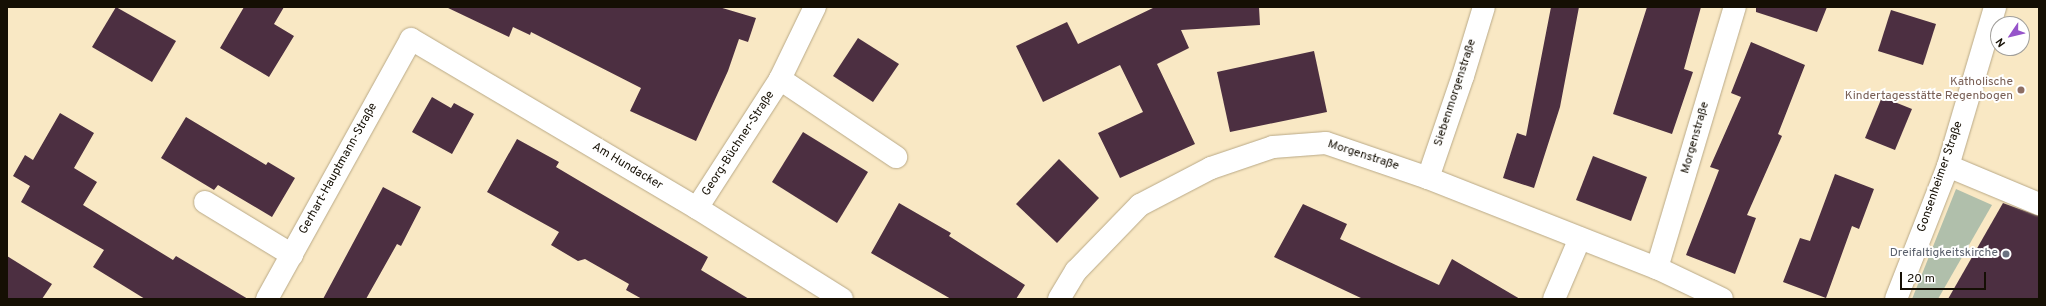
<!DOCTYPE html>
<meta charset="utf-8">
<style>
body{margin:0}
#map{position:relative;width:2046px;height:306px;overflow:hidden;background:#f9e8c4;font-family:Overpass,sans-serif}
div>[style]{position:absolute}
.green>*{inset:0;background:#b0bfab}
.building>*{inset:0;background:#4c2f41}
.roads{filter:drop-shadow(0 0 1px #b9a987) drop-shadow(0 0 1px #b9a987)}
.minor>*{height:22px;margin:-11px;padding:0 11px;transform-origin:11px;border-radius:11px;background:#fff}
.dots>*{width:11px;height:11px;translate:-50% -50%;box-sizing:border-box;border:2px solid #fff;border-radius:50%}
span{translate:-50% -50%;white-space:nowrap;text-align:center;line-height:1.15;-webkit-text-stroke:4px #fff;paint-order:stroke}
.education-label{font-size:12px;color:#785e54}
.right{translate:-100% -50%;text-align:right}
.street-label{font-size:12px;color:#150f04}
.worship-label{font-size:12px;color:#5b616d}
.frame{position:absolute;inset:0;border:8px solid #150f04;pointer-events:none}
.north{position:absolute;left:1990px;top:16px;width:40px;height:40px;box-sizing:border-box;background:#fff;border:1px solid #a19f9b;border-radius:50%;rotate:235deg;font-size:11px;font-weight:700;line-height:16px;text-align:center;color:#150f04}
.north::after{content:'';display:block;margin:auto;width:14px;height:18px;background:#9654ca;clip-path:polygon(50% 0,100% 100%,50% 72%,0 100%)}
.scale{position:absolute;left:1900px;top:272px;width:86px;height:18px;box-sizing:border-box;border:2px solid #150f04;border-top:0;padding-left:5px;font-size:12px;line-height:14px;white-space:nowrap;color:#150f04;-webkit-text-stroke:3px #fff;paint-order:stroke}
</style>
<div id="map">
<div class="green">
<i style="clip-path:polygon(1956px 189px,1992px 205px,1938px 299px,1912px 299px)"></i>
</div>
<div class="building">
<i style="clip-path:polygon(116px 7px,176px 41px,152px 82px,92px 47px)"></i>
<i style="clip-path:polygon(244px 7px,284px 7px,274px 24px,294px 36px,269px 77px,220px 48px)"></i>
<i style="clip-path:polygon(446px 7px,719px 7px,756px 18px,748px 42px,739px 39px,728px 71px,696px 141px,630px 111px,641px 88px,531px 32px,530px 35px,513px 27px,509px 37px)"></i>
<i style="clip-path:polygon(1155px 7px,1259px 7px,1260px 25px,1181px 30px,1189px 48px,1157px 64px,1195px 144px,1120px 178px,1098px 133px,1143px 112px,1120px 65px,1043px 102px,1016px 46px,1067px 22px,1078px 44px)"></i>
<i style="clip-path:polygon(1551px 7px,1579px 7px,1560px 107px,1534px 188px,1503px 178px,1517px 133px,1526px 136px)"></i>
<i style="clip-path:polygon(1647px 7px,1701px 7px,1684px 69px,1693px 72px,1672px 134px,1613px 114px)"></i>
<i style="clip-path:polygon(1756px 7px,1827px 7px,1817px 32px,1756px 12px)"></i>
<i style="clip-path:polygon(1891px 10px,1936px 24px,1923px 65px,1878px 51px)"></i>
<i style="clip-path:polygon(858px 38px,899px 64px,873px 102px,833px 76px)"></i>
<i style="clip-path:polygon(1751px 42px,1805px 65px,1778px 134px,1782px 136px,1747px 215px,1756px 218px,1735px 274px,1686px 255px,1719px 170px,1710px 167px,1741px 97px,1731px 93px)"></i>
<i style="clip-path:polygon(1314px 51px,1327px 112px,1230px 132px,1217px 72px)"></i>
<i style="clip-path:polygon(432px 97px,451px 108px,454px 103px,474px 114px,452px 154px,412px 132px)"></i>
<i style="clip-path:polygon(1882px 97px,1912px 109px,1895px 150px,1865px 138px)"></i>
<i style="clip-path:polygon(60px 113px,94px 133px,74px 168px,97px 182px,83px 205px,173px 260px,176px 256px,248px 299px,145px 299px,93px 267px,104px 250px,21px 202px,30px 186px,13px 176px,25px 155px,33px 160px)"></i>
<i style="clip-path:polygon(186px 117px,266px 165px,268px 162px,295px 178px,272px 217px,218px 185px,214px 190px,161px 158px)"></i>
<i style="clip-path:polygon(803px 132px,868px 172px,837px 223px,772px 182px)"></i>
<i style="clip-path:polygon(517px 139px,559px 162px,556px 167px,708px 257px,701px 270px,749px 299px,642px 299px,626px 290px,629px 284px,585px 259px,578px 261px,551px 245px,559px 232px,487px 192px)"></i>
<i style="clip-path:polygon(1593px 156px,1647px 177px,1631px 221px,1576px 200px)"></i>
<i style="clip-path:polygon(1059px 159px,1099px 198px,1057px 243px,1016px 204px)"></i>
<i style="clip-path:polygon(1835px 174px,1874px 189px,1859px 229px,1852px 226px,1826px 298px,1783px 282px,1800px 238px,1810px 241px)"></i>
<i style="clip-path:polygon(383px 187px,421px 207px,401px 246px,397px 244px,366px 299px,323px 299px)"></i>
<i style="clip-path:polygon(899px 203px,951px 233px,949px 236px,1025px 285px,1016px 299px,951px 299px,871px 253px)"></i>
<i style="clip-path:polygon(2003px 203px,2039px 216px,2039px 299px,1948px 299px)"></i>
<i style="clip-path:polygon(1303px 204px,1347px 224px,1340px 239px,1439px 285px,1452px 259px,1520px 299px,1363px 299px,1274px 257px)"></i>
<i style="clip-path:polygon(7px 256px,52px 284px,42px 299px,7px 299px)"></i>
</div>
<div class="roads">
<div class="minor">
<i style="left:780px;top:79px;width:140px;rotate:33.9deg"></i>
<i style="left:1948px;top:166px;width:99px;rotate:22.7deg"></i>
<i style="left:1428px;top:178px;width:108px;rotate:-71.1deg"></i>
<i style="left:1463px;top:76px;width:72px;rotate:-73.1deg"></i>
<i style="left:205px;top:202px;width:102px;rotate:31.3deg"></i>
<i style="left:697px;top:208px;width:153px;rotate:-57.2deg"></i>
<i style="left:780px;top:79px;width:80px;rotate:-64.1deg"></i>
<i style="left:1657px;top:268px;width:272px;rotate:-73.4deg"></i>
<i style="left:267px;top:299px;width:297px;rotate:-61deg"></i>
<i style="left:411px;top:39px;width:332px;rotate:30.6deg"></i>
<i style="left:697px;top:208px;width:171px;rotate:32.1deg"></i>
<i style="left:1059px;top:299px;width:33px;rotate:-59deg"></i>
<i style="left:1076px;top:271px;width:92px;rotate:-45.9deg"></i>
<i style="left:1140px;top:205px;width:80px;rotate:-27.5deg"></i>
<i style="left:1211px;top:168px;width:65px;rotate:-18.7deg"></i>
<i style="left:1273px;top:147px;width:53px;rotate:-4.3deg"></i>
<i style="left:1326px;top:143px;width:108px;rotate:18.9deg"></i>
<i style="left:1428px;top:178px;width:246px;rotate:21.5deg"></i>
<i style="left:1657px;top:268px;width:72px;rotate:25.5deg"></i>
<i style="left:1554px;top:299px;width:66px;rotate:-66.9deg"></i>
<i style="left:1896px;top:299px;width:143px;rotate:-68.6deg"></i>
<i style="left:1948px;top:166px;width:166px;rotate:-73.5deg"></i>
</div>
</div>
<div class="dots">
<i style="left:2021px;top:90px;background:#8d6e63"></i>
<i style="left:2006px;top:254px;background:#6b7280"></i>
</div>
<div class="education-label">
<span class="right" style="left:2013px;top:90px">Katholische<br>Kindertagesstätte Regenbogen</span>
</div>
<div class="street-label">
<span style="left:1456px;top:93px;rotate:-72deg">Siebenmorgenstraße</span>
<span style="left:1696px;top:138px;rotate:-74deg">Morgenstraße</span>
<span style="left:739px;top:144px;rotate:-57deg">Georg-Büchner-Straße</span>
<span style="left:1363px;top:156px;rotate:18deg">Morgenstraße</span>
<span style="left:627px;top:167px;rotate:31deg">Am Hundacker</span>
<span style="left:339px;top:169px;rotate:-61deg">Gerhart-Hauptmann-Straße</span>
<span style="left:1941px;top:177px;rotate:-71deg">Gonsenheimer Straße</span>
</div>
<div class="worship-label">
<span class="right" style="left:1998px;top:254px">Dreifaltigkeitskirche</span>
</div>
<div class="frame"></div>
<div class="north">N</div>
<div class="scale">20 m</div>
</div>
